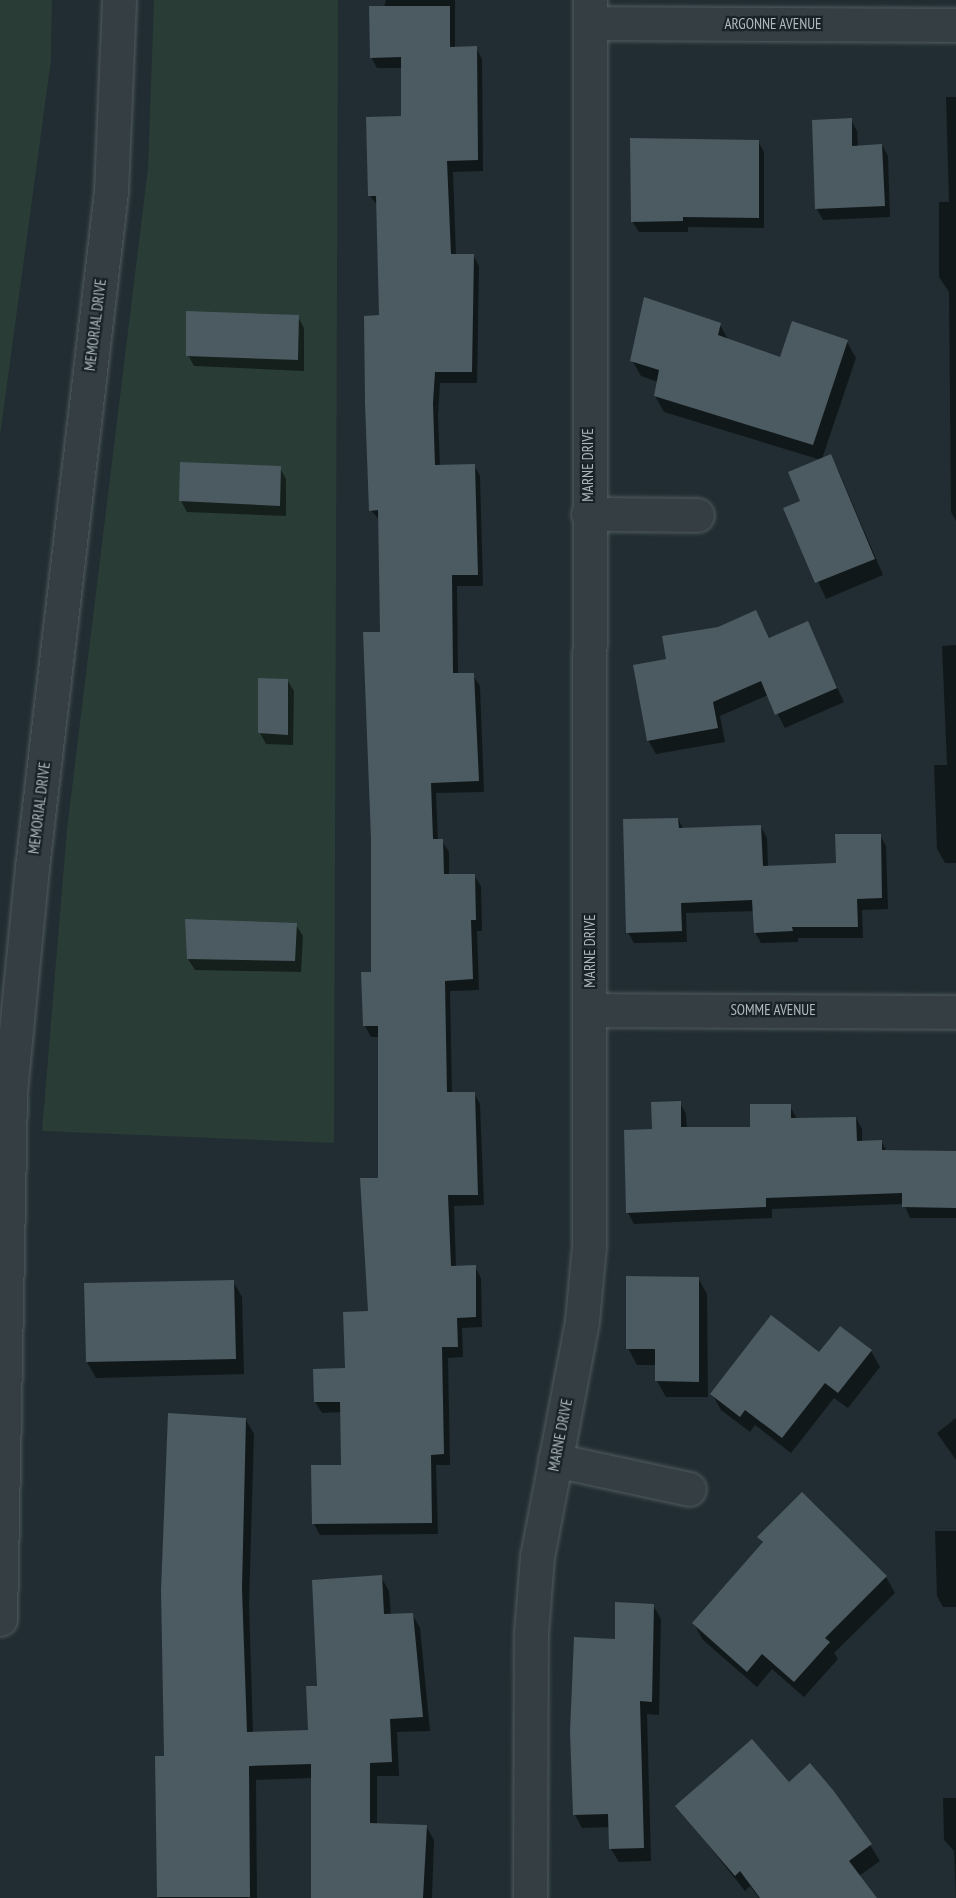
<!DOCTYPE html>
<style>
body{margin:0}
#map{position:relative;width:956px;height:1898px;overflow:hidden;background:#212d32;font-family:"PT Sans Narrow",sans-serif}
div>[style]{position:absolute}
.green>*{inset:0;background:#293c36}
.shadow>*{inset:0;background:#0007}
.building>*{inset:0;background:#4c5a61}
.roads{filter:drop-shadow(0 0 2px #515c61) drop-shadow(0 0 2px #515c61)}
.minor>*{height:33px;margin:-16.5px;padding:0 16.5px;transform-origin:16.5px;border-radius:16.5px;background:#343e43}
.tertiary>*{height:33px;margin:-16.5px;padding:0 16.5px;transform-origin:16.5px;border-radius:16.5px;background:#343e43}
span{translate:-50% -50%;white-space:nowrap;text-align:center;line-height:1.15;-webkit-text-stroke:4.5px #192328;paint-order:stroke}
.street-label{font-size:15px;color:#aebac0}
</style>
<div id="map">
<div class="green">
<i style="clip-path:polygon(0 0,52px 0,51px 60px,0 436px)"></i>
<i style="clip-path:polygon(154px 0,338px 0,334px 1143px,42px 1131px,67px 829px,148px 168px)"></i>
</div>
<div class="shadow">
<i style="clip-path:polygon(386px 0,455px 0,455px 48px,476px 48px,482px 59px,483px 171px,453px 172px,456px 256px,473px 255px,479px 266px,477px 383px,440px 383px,438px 415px,440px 466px,474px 465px,480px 476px,483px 586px,457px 586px,458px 675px,473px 675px,480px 686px,484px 792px,436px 793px,438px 841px,442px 841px,449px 852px,449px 875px,474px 875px,481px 886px,482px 931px,477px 931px,479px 990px,450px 991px,452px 1093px,474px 1093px,480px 1104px,484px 1205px,454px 1206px,456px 1267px,475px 1267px,481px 1278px,482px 1327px,462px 1328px,463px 1357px,448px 1358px,450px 1465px,436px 1465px,438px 1534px,320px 1535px,314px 1524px,343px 1466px,342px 1412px,322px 1413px,315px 1402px,347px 1370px,369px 1313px,380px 1179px,379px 1037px,371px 1037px,365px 1026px,372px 973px,381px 633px,380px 521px,371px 510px,380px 317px,378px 206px,370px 196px,403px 118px,403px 68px,377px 68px,371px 57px)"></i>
<i style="clip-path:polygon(946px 97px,956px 97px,956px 521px,951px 512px,949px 292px,939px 277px,939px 202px,949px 202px)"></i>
<i style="clip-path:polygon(851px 120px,857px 131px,858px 147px,882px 145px,888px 156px,890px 217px,823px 220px,817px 209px,814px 121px)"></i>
<i style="clip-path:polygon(758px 141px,764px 152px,764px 228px,688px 227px,688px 232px,639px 232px,632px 221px)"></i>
<i style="clip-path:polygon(298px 317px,304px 328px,304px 371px,194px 366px,188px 355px)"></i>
<i style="clip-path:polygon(720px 325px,729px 341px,781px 359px,847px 342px,856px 358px,822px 459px,830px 456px,839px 472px,883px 575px,826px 599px,785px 509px,802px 501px,821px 460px,664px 412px,655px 396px,658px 382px,641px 376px,632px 360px)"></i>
<i style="clip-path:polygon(280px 468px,286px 479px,286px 516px,187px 512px,181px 501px)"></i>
<i style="clip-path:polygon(756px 612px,770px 639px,807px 623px,844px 702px,785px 728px,768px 695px,720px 716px,725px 742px,656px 754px,648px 740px,668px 661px,718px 628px)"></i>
<i style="clip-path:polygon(956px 645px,956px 863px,945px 863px,937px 849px,934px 765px,947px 765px,942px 646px)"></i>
<i style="clip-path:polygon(287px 680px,294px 691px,293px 745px,266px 744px,260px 733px)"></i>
<i style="clip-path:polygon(678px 819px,684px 830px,761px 827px,767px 838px,768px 867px,838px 865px,880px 835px,886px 846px,888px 909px,862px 910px,863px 938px,798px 938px,798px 942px,761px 943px,755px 932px,754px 911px,686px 913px,687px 942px,634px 943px,628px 932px)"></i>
<i style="clip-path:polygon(296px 925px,303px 936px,301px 972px,195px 970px,188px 959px)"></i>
<i style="clip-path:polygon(680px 1103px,686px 1114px,687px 1129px,752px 1129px,790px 1106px,797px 1119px,856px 1118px,862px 1129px,862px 1142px,881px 1141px,887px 1152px,956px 1153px,956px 1218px,910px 1218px,904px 1204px,772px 1209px,772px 1218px,634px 1224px,628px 1213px,654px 1131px)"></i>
<i style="clip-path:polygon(698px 1278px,707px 1294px,708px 1397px,666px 1397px,657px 1381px,657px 1365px,637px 1365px,628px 1348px)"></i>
<i style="clip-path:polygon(233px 1281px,242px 1297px,244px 1374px,96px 1378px,87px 1362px)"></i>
<i style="clip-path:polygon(871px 1351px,880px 1367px,848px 1408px,834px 1398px,791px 1453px,755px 1425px,750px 1432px,721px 1410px,712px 1394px,820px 1354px)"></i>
<i style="clip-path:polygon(956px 1418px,956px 1460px,937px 1433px)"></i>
<i style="clip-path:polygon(246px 1420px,254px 1434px,249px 1604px,253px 1733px,309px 1731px,318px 1687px,381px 1577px,389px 1591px,391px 1616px,412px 1614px,420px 1628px,430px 1731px,397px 1732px,399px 1776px,377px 1776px,377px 1825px,426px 1826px,434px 1840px,432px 1898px,312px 1898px,312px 1778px,256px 1780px,257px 1898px,158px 1898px,156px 1758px,165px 1758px)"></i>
<i style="clip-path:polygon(935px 1531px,956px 1531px,956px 1607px,943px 1607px,937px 1596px)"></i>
<i style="clip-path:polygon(759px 1537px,886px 1577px,895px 1593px,834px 1653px,838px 1659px,804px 1697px,772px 1669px,757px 1687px,703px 1640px,694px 1624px,763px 1544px)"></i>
<i style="clip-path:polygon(653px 1605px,661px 1619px,659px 1715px,647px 1714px,651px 1861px,619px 1862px,611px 1849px,610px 1827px,582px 1828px,575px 1815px)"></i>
<i style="clip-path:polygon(789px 1784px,870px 1845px,880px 1861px,859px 1876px,874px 1898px,759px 1898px,750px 1886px,745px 1891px,677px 1806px)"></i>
<i style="clip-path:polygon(943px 1798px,956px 1798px,956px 1898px,954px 1851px,944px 1840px)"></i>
</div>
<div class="building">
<i style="clip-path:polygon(369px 6px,450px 6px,450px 47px,477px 46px,478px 160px,447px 161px,451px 254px,474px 254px,472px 372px,435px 372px,433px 403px,435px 465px,475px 464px,478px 575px,452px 575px,453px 673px,474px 673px,479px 781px,431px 783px,433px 839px,443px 839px,444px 874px,475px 874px,476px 920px,471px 920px,473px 979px,445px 981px,447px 1092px,475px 1092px,478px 1195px,448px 1195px,451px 1266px,476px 1265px,476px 1317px,457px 1318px,458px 1347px,442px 1347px,444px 1454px,431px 1455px,432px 1523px,312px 1524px,311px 1465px,341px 1465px,340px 1402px,314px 1402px,313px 1369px,345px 1368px,343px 1312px,368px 1311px,360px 1178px,378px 1178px,378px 1026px,363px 1026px,361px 972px,371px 972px,371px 839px,363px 632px,380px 632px,378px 510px,369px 511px,365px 403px,364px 316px,379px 315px,376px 196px,368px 196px,366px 117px,401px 116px,401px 57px,370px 58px)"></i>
<i style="clip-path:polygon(852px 118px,852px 146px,882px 144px,885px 206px,815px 209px,812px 120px)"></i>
<i style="clip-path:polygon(630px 138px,759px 140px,759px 218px,683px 217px,683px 221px,631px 222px)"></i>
<i style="clip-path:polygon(644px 297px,721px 323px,718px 335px,780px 357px,792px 321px,848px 340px,813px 445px,654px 396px,659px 370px,630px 361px)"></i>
<i style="clip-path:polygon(186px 311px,299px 315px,298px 360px,186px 356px)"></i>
<i style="clip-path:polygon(831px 454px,875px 559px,815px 583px,783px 508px,800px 501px,788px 472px)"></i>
<i style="clip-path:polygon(180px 462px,281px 466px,280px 506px,179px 501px)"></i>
<i style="clip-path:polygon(756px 610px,769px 638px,808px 621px,837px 688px,775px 715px,761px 681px,713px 702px,718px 728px,647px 741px,633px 665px,666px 659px,662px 636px,718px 627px)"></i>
<i style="clip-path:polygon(258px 678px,288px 679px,288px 735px,258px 733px)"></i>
<i style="clip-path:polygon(678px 818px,679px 828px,761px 825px,763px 866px,836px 863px,835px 834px,881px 834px,882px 898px,857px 899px,858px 927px,792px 927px,793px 931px,754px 933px,752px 900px,681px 903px,682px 931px,626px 933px,623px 819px)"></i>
<i style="clip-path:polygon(185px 919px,297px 923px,295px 961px,187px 959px)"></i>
<i style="clip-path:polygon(681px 1101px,681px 1127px,750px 1127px,750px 1104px,791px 1104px,791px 1118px,856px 1117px,857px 1141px,882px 1140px,882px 1150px,956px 1151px,956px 1208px,902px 1207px,902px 1193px,766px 1198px,766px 1207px,626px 1213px,624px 1130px,652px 1129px,651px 1102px)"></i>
<i style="clip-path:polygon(626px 1276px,699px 1277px,699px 1382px,655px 1381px,655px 1349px,626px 1349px)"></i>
<i style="clip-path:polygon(234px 1280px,236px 1359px,86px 1362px,84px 1283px)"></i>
<i style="clip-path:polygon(771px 1315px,819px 1352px,840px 1326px,872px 1350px,838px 1393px,825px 1383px,782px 1438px,745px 1410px,740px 1417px,710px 1394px)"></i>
<i style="clip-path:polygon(168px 1413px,246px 1418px,242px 1589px,247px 1732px,308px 1730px,306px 1686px,317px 1686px,312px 1580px,382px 1575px,384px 1614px,413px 1613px,423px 1717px,390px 1719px,392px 1762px,370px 1763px,370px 1823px,427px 1825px,423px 1898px,311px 1898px,311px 1764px,249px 1766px,250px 1897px,157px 1897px,155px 1756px,164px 1756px,161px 1590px)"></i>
<i style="clip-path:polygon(802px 1492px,887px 1576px,825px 1638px,830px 1642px,794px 1682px,762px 1654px,747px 1672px,692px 1623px,763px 1542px,757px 1537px)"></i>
<i style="clip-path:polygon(615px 1602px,654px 1604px,652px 1702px,640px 1701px,644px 1848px,609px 1849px,608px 1814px,573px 1815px,570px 1732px,574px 1637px,615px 1639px)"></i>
<i style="clip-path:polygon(752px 1739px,789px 1782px,810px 1763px,833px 1790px,872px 1844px,849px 1861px,877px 1898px,760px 1898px,740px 1871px,735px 1876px,675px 1806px)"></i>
</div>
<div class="roads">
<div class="minor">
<i style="left:590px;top:23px;width:366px;rotate:0.3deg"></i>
<i style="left:588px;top:514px;width:109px;rotate:0.5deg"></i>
<i style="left:591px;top:1010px;width:365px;rotate:0.3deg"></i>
<i style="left:555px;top:1460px;width:137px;rotate:12.2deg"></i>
<i style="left:530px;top:1898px;width:265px;rotate:-89.8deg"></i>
<i style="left:531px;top:1633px;width:76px;rotate:-85.5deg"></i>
<i style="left:537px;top:1557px;width:240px;rotate:-79.2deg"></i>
<i style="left:582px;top:1321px;width:75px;rotate:-84.7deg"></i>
<i style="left:589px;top:1246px;width:1246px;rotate:-89.95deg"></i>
</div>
<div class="tertiary">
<i style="left:0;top:1619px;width:527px;rotate:-88.91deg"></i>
<i style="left:10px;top:1092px;width:226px;rotate:-84.4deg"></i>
<i style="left:32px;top:867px;width:681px;rotate:-83.33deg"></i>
<i style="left:111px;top:191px;width:191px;rotate:-87.6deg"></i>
</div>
</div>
<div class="street-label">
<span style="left:773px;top:24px">ARGONNE AVENUE</span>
<span style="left:95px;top:325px;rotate:-83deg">MEMORIAL DRIVE</span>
<span style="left:588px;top:465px;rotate:-90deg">MARNE DRIVE</span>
<span style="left:39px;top:808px;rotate:-83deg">MEMORIAL DRIVE</span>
<span style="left:590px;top:951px;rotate:-90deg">MARNE DRIVE</span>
<span style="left:773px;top:1010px">SOMME AVENUE</span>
<span style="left:560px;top:1435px;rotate:-79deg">MARNE DRIVE</span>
</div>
</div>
